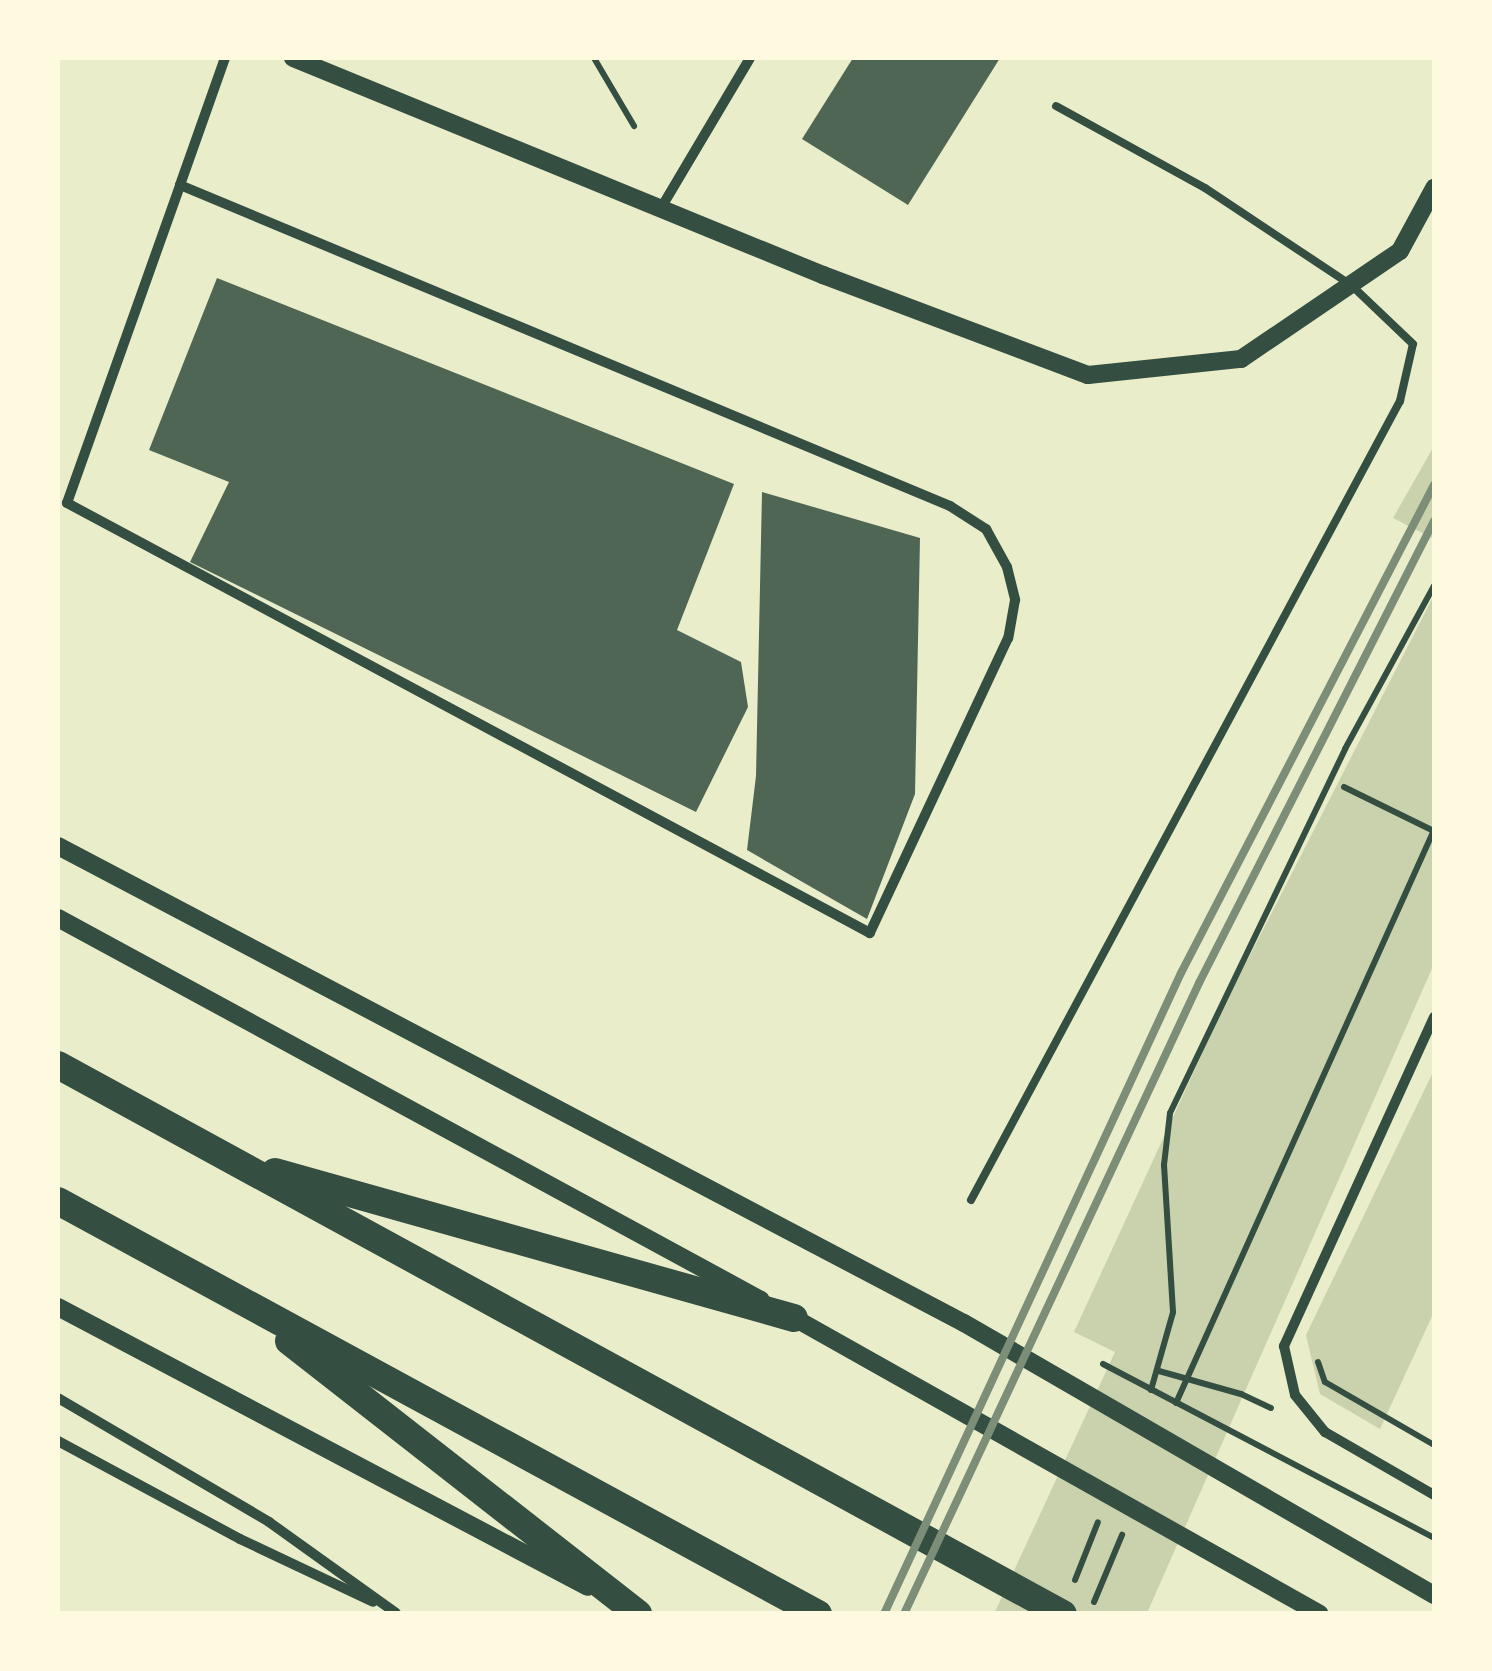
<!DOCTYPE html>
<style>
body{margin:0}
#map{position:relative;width:1492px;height:1671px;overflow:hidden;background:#e9edc9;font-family:"Fira Sans Condensed",sans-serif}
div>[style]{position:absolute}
.green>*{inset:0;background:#cad2ad}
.building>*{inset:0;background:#4f6655}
.path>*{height:6px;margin:-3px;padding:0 3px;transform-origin:3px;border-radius:3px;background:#344e41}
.service>*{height:8px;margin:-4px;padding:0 4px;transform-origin:4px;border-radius:4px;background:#344e41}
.minor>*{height:10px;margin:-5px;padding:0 5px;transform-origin:5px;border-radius:5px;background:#344e41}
.tertiary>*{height:18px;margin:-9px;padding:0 9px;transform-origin:9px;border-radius:9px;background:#344e41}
.trunk>*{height:28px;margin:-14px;padding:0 14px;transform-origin:14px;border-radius:14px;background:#344e41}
.rail>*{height:8px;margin:-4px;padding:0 4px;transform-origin:4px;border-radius:4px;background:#7c8e77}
span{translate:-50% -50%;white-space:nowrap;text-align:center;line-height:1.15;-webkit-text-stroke:10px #fefae0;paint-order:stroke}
.frame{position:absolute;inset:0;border:60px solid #fefae0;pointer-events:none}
</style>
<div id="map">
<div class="green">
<i style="clip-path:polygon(1434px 446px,1434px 539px,1393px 518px)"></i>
<i style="clip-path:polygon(1434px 595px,1434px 964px,1147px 1613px,994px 1614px,1115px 1352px,1074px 1332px,1225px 1004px)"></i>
<i style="clip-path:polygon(1434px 1070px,1434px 1312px,1380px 1429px,1320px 1394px,1306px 1335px)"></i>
</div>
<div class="building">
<i style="clip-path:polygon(853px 58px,1000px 58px,908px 205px,802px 139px)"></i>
<i style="clip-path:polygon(217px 278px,734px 484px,677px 630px,741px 662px,748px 707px,696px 812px,190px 562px,229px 482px,149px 450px)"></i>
<i style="clip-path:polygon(762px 492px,920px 538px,915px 794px,867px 919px,747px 850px,756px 776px)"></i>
</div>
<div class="path">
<i style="left:594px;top:58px;width:79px;rotate:59.5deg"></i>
<i style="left:1344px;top:787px;width:100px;rotate:26.1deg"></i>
<i style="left:1318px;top:1362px;width:21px;rotate:71deg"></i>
<i style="left:1325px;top:1382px;width:126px;rotate:30deg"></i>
<i style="left:1103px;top:1364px;width:374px;rotate:27.7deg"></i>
<i style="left:1159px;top:1371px;width:85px;rotate:15.7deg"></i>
<i style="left:1241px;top:1394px;width:33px;rotate:25deg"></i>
<i style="left:1151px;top:1390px;width:81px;rotate:-74.2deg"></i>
<i style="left:1173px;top:1312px;width:147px;rotate:-93.5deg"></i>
<i style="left:1164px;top:1165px;width:52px;rotate:-83.4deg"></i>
<i style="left:1170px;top:1113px;width:404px;rotate:-64.3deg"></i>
<i style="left:1345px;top:749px;width:186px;rotate:-61.4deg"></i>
<i style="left:1176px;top:1403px;width:628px;rotate:-65.76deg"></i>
<i style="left:1075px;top:1580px;width:62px;rotate:-68.4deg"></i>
<i style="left:1094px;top:1602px;width:73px;rotate:-67.3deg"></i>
</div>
<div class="service">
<i style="left:971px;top:1200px;width:907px;rotate:-61.77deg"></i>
<i style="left:1400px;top:401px;width:58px;rotate:-77.2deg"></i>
<i style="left:1413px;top:344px;width:86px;rotate:-136.4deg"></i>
<i style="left:1351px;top:285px;width:175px;rotate:-146.4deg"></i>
<i style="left:1205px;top:188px;width:170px;rotate:-151.2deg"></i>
</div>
<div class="minor">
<i style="left:180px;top:185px;width:834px;rotate:22.63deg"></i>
<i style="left:950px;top:506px;width:43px;rotate:32.6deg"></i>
<i style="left:986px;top:529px;width:43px;rotate:61.1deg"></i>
<i style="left:1007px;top:567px;width:34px;rotate:76deg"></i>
<i style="left:1015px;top:600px;width:39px;rotate:100deg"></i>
<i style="left:1008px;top:638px;width:326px;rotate:115.1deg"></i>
<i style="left:870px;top:933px;width:911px;rotate:-151.83deg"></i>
<i style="left:67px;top:503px;width:337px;rotate:-70.4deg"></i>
<i style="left:180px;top:185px;width:135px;rotate:-70.5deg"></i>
<i style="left:661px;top:208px;width:174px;rotate:-59.3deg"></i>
<i style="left:1434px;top:1017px;width:362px;rotate:114.5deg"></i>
<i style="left:1284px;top:1346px;width:50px;rotate:77.3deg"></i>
<i style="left:1295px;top:1395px;width:48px;rotate:51deg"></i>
<i style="left:1325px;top:1432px;width:126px;rotate:30deg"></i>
<i style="left:58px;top:1398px;width:245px;rotate:30.4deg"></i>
<i style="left:269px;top:1522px;width:156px;rotate:35.6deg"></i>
<i style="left:58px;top:1441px;width:207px;rotate:28.3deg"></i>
<i style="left:240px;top:1539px;width:147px;rotate:25.3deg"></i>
</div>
<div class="tertiary">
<i style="left:293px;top:58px;width:573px;rotate:22.27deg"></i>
<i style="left:823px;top:275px;width:283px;rotate:20.7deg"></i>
<i style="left:1088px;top:375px;width:154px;rotate:-6deg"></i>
<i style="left:1241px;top:359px;width:192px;rotate:-34.2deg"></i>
<i style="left:1400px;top:251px;width:72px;rotate:-61.6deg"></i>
<i style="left:58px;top:846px;width:1024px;rotate:27.77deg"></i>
<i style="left:964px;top:1323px;width:543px;rotate:30.06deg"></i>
<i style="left:58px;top:918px;width:800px;rotate:28.52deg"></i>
<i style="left:58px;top:1307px;width:599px;rotate:27.85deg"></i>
<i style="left:789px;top:1315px;width:609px;rotate:29.38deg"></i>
</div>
<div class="trunk">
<i style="left:58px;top:1065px;width:1145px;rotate:28.65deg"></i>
<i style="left:275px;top:1172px;width:539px;rotate:15.71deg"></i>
<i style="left:58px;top:1201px;width:865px;rotate:28.52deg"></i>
<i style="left:289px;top:1341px;width:443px;rotate:38deg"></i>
</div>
<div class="rail">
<i style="left:884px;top:1614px;width:706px;rotate:-65.14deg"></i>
<i style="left:1181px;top:973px;width:550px;rotate:-62.6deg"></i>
<i style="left:904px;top:1614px;width:697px;rotate:-64.94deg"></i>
<i style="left:1199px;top:983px;width:518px;rotate:-63.04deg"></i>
</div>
<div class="frame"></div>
</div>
